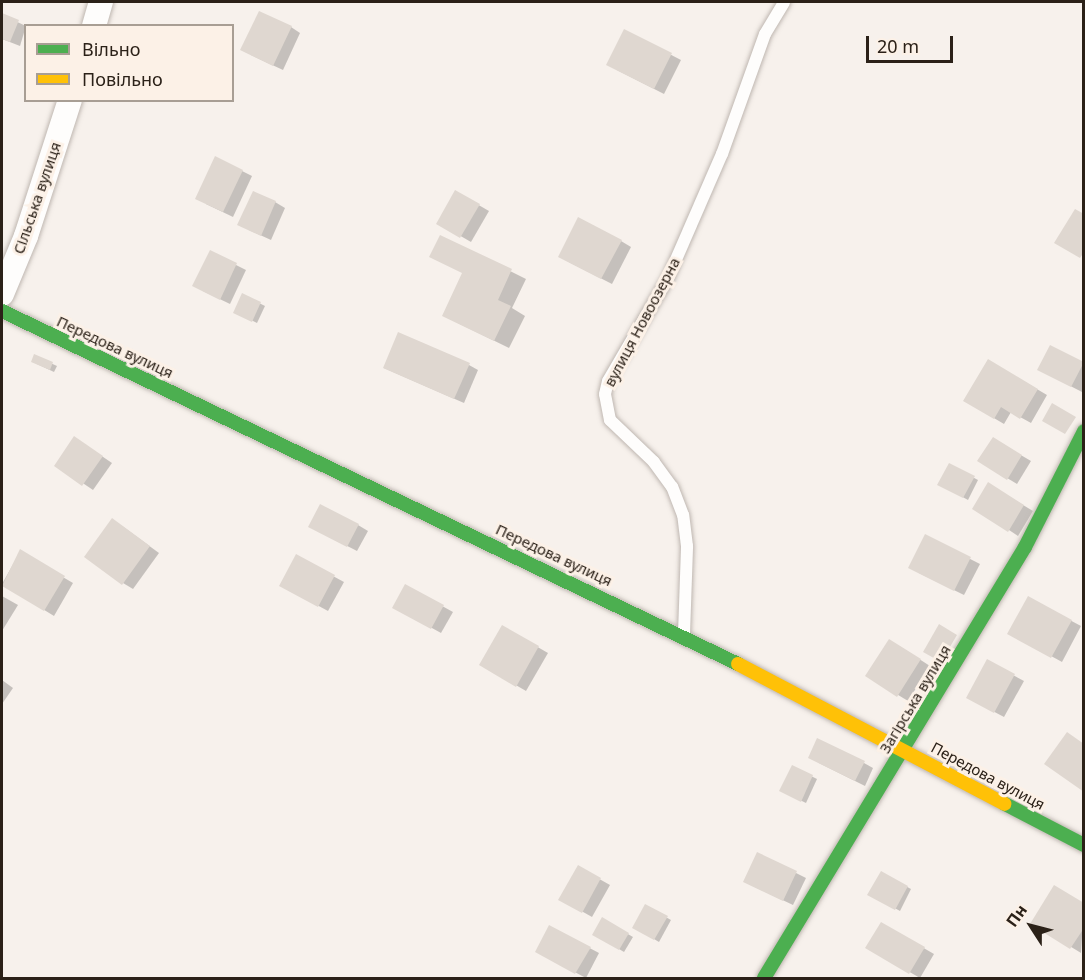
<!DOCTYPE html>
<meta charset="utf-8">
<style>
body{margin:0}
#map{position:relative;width:1085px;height:980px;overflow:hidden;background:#f7f1ec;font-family:"Noto Sans",sans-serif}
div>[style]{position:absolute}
.shadow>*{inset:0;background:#0003}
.building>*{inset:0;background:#dfd7d0}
.roads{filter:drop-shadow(0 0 2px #bfb7b1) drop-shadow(0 0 2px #bfb7b1)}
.lane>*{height:12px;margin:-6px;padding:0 6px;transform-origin:6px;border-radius:6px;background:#fefdfc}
.street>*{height:24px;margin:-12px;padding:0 12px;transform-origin:12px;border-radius:12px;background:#fefdfc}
.fast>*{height:14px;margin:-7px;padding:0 7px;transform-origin:7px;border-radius:7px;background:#4caf50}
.slow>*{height:14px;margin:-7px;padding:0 7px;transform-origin:7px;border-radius:7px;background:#ffc107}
span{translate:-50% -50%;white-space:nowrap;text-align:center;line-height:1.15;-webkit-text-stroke:6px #fcf1e7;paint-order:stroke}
.street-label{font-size:15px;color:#2b2118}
.frame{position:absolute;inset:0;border:3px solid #2b2118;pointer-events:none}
.legend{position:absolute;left:24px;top:24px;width:210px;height:78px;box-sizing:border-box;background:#fcf1e7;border:2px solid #a89e94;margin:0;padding:8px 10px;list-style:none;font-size:18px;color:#2b2118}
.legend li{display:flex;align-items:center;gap:12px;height:30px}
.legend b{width:30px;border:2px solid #a89e94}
.north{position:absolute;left:1001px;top:896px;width:60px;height:60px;-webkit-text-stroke:4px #fcf1e7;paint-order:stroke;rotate:306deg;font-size:16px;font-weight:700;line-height:24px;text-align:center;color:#2b2118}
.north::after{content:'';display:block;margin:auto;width:21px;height:27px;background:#2b2118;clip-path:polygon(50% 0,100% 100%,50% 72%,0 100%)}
.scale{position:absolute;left:866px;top:36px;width:87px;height:27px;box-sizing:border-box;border:3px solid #2b2118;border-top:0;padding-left:8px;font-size:18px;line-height:21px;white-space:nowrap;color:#2b2118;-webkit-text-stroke:4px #fcf1e7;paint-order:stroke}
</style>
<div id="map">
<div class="shadow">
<i style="clip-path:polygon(2px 15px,26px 26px,20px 46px,2px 39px)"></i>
<i style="clip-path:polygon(291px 27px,300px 33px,283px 70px,251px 55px)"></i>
<i style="clip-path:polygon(625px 31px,681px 60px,664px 94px,617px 70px)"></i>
<i style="clip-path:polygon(242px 171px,252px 176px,233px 217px,206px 204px)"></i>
<i style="clip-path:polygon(456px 192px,489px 211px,471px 242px,438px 223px)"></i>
<i style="clip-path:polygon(275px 202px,285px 208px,271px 240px,249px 230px)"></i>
<i style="clip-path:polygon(441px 237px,526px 279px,512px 308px,525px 316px,509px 348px,458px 323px,463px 273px)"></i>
<i style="clip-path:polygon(621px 241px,631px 247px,612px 284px,569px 262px)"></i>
<i style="clip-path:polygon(210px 252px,246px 270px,230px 304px,203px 291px)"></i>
<i style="clip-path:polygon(243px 295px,265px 306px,257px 323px,235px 312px)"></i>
<i style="clip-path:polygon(1051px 347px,1084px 364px,1082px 392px,1049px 375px)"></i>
<i style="clip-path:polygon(35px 356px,57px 366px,54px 372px,37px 364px)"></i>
<i style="clip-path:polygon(989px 361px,1047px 395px,1031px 423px,1011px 412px,1004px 424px,965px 401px)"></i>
<i style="clip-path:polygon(469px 365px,478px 370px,464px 403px,384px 368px)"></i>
<i style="clip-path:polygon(993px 439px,1031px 461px,1017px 484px,979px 461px)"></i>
<i style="clip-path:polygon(84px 444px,112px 463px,93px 490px,56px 465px)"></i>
<i style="clip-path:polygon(950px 465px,978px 480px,968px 500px,939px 484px)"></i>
<i style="clip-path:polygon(998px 490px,1033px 511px,1018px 536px,1009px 530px)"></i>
<i style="clip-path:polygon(358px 525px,368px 531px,357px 551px,320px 532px)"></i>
<i style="clip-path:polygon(122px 526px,159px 553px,133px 589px,123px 583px)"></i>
<i style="clip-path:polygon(925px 536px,980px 564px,964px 595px,919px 573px)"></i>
<i style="clip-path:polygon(20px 552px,73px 583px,54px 616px,2px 584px)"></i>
<i style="clip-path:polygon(296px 556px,344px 582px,328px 611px,291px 591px)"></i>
<i style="clip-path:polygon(406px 586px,453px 612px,441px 633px,394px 607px)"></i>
<i style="clip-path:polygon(2px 596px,18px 605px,2px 631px)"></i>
<i style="clip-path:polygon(1028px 598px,1081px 626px,1062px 662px,1009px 633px)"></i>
<i style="clip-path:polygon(503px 627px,548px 653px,526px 691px,481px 665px)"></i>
<i style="clip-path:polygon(899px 646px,930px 666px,908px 701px,867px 676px)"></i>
<i style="clip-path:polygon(987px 661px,1024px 681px,1004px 717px,968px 698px)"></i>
<i style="clip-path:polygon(2px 680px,13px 688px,2px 704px)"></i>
<i style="clip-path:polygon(819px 763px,864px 763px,873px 768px,865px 786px)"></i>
<i style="clip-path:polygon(793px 767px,817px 779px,806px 803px,781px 791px)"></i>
<i style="clip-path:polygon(758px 854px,806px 878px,793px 905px,755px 887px)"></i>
<i style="clip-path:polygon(578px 867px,610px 885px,592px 917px,560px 899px)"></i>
<i style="clip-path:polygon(881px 873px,911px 889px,900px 911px,869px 894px)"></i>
<i style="clip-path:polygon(1084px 904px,1081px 953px,1032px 923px)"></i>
<i style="clip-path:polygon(646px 906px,671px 920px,659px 942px,634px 927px)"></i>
<i style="clip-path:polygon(602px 919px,633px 937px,624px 952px,594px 934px)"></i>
<i style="clip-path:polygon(882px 924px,934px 954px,920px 978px,868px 948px)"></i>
<i style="clip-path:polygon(550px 927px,599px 953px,586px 978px,546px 957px)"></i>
</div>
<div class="building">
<i style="clip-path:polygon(259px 11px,292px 26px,273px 66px,240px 50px)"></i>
<i style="clip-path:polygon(2px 13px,19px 20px,10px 42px,2px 39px)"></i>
<i style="clip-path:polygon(624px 29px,672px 53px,654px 89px,606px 65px)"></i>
<i style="clip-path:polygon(215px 156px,243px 170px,223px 212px,195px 199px)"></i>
<i style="clip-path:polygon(455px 190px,480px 204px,460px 238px,436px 224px)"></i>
<i style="clip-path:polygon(253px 191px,276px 201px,261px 236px,237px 225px)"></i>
<i style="clip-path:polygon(1075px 209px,1084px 214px,1084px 252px,1080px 258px,1054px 243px)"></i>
<i style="clip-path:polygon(578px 217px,622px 240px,601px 279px,558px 257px)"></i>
<i style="clip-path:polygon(440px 235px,512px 269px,498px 300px,511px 306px,494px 341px,442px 316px,462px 273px,429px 257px)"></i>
<i style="clip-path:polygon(210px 250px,237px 263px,220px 300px,192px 286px)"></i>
<i style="clip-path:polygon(242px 293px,261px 302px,252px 322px,233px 313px)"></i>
<i style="clip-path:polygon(398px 332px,470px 363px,454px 399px,383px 368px)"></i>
<i style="clip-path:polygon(1050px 345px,1084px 362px,1071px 387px,1037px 370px)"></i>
<i style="clip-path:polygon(34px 354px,53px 362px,50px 370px,31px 362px)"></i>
<i style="clip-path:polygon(988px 359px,1038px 389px,1020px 419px,1001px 407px,994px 419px,963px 401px)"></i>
<i style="clip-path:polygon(1052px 403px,1076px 417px,1065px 434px,1042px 421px)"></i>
<i style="clip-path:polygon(74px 436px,103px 456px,82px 486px,54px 466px)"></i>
<i style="clip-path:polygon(993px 437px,1022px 455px,1007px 480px,977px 461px)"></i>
<i style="clip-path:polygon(949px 463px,975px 476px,963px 498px,937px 485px)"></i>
<i style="clip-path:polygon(988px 482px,1024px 505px,1008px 532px,972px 509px)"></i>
<i style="clip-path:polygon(320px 504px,359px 524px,347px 547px,308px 527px)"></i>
<i style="clip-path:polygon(112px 518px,150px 546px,122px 585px,84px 557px)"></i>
<i style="clip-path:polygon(925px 534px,971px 557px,954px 591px,908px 568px)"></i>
<i style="clip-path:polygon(20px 549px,65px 576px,44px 611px,2px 586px)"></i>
<i style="clip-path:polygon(296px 554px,335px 575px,318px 607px,279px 586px)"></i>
<i style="clip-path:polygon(405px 584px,444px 605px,431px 629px,392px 608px)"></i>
<i style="clip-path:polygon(1028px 596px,1072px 620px,1051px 658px,1007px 634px)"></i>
<i style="clip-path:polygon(939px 624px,957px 635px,941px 662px,923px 652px)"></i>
<i style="clip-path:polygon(502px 625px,539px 646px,516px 687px,479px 665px)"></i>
<i style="clip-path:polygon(889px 639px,921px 659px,897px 697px,865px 676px)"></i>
<i style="clip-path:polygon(987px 659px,1015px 674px,994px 713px,966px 698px)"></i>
<i style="clip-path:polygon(1067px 732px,1084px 744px,1084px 792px,1044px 764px)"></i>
<i style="clip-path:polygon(817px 738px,865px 761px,855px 781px,808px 758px)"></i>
<i style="clip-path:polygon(792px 765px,813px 775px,801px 802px,779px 791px)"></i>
<i style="clip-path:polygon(757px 852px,797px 871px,783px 901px,743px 882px)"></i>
<i style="clip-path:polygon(578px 865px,601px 878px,582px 913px,558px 900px)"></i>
<i style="clip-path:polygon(881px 871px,908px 886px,895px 910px,867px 895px)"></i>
<i style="clip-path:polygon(1054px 885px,1084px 903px,1084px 928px,1070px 949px,1030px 924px)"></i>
<i style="clip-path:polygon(645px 904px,668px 916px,654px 940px,632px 928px)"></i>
<i style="clip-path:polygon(602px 917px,629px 933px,619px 950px,592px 935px)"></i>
<i style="clip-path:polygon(881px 922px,925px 947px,909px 974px,865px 948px)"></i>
<i style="clip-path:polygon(549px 925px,591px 947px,575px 974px,535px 952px)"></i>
</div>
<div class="roads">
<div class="lane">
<i style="left:684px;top:634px;width:88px;rotate:-88deg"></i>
<i style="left:687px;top:546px;width:31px;rotate:-97deg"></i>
<i style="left:683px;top:515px;width:30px;rotate:-111deg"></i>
<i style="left:672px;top:487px;width:31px;rotate:-126deg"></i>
<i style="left:654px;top:462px;width:61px;rotate:-136.3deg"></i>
<i style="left:610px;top:420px;width:26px;rotate:-101deg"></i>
<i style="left:605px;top:394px;width:13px;rotate:-77deg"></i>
<i style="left:608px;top:381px;width:119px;rotate:-59.8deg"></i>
<i style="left:668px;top:278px;width:135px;rotate:-66.5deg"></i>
<i style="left:722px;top:154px;width:127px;rotate:-70.3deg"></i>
<i style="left:765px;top:34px;width:37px;rotate:-59deg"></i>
</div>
<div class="street">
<i style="left:94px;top:26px;width:25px;rotate:-74deg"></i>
<i style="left:2px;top:294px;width:63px;rotate:-67.5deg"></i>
<i style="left:26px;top:236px;width:143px;rotate:-72.1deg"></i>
</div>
<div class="fast">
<i style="left:2px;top:311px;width:816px;rotate:25.62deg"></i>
<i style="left:1005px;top:804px;width:89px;rotate:27.4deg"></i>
<i style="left:764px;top:978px;width:504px;rotate:-58.8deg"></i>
<i style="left:1025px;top:547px;width:130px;rotate:-63deg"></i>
</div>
<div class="slow">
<i style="left:738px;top:664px;width:301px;rotate:27.7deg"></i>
</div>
</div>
<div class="street-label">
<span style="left:37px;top:198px;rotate:-71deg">Сільська вулиця</span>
<span style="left:642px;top:322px;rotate:-62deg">вулиця Новоозерна</span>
<span style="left:115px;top:347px;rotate:25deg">Передова вулиця</span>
<span style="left:554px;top:555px;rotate:25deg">Передова вулиця</span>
<span style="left:915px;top:699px;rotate:-59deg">Загірська вулиця</span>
<span style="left:988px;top:776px;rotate:28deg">Передова вулиця</span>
</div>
<div class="frame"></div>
<ul class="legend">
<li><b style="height:8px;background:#4caf50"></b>Вільно</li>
<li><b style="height:8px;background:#ffc107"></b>Повільно</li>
</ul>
<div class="north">Пн</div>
<div class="scale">20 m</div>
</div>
